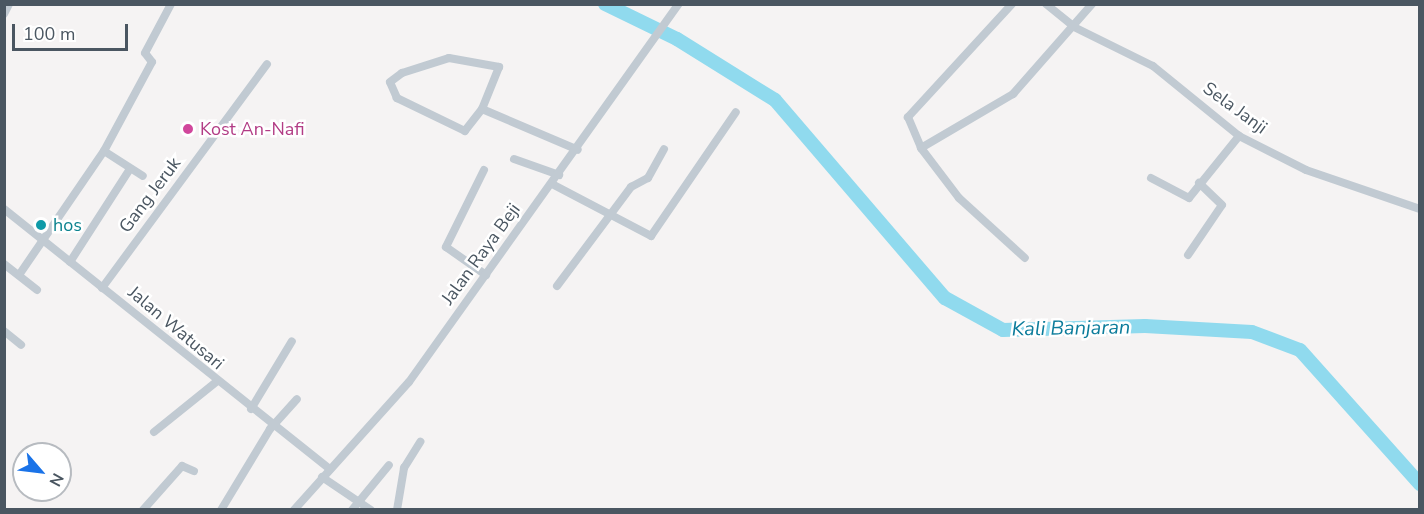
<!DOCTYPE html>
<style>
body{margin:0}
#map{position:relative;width:1424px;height:514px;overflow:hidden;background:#f5f3f3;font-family:"Nunito Sans",sans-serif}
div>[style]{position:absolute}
.river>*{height:14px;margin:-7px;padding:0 7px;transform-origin:7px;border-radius:7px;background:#90daee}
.minor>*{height:8px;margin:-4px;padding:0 4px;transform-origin:4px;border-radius:4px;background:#c1cad2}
.dots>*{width:16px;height:16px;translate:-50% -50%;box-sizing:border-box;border:3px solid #fff;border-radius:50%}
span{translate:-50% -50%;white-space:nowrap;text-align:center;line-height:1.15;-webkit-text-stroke:5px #fff;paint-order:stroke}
.street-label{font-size:18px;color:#4a5661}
.hotel-label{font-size:18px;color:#b23c85}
.left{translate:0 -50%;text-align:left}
.culture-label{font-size:18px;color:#0d838f}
.water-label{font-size:20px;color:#0c7c9b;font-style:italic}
.frame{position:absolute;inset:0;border:6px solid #4a5661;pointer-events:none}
.north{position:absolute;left:12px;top:442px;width:60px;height:60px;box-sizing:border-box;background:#fff;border:2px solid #b7bbc0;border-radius:50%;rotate:118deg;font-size:16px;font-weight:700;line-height:24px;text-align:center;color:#4a5661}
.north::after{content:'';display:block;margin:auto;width:21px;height:27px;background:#1a73e8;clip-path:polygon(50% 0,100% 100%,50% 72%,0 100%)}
.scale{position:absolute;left:12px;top:24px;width:116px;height:27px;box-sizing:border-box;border:3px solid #4a5661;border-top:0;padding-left:8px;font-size:18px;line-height:21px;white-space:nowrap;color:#4a5661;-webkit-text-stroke:4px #fff;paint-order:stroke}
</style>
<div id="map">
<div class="river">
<i style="left:605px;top:4px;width:80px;rotate:25.9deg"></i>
<i style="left:677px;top:39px;width:115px;rotate:31.9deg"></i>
<i style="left:775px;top:100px;width:261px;rotate:49.4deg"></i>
<i style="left:945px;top:298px;width:66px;rotate:28.9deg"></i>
<i style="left:1003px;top:330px;width:142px;rotate:-1.6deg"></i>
<i style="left:1145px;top:326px;width:107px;rotate:3.2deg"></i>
<i style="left:1252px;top:332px;width:51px;rotate:20.6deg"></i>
<i style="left:1300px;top:350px;width:180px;rotate:48.2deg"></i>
</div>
<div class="minor">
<i style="left:1012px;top:4px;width:154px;rotate:132.6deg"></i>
<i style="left:908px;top:117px;width:34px;rotate:67deg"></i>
<i style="left:921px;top:148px;width:63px;rotate:52.8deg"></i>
<i style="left:959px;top:198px;width:89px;rotate:42.3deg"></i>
<i style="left:1046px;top:4px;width:36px;rotate:39deg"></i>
<i style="left:1074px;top:27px;width:88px;rotate:26.3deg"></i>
<i style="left:1153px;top:66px;width:111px;rotate:39.1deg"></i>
<i style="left:1239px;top:136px;width:75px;rotate:26.9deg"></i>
<i style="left:1306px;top:170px;width:120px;rotate:18.9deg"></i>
<i style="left:4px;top:14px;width:11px;rotate:-63deg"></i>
<i style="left:482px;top:109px;width:28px;rotate:128deg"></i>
<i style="left:465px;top:131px;width:76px;rotate:-154.1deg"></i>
<i style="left:397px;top:98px;width:17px;rotate:-114deg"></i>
<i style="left:390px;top:82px;width:15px;rotate:-37deg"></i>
<i style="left:402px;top:73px;width:49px;rotate:-17.7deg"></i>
<i style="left:449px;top:58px;width:51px;rotate:10.2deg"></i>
<i style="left:499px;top:67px;width:45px;rotate:112deg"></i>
<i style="left:482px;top:109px;width:104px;rotate:23.1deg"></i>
<i style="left:921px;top:148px;width:107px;rotate:-30.4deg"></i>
<i style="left:1013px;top:94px;width:120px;rotate:-48.7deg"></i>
<i style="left:104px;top:151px;width:46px;rotate:32.7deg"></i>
<i style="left:514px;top:159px;width:48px;rotate:19.6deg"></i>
<i style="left:484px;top:170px;width:86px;rotate:116.3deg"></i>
<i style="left:446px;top:247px;width:49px;rotate:35deg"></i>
<i style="left:1151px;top:178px;width:43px;rotate:27.8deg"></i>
<i style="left:1189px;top:198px;width:80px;rotate:-51.1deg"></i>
<i style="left:552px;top:184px;width:112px;rotate:27.7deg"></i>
<i style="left:651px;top:236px;width:150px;rotate:-55.6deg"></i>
<i style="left:4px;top:209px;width:417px;rotate:38.6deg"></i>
<i style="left:1188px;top:255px;width:60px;rotate:-55.8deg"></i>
<i style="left:1222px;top:205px;width:32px;rotate:-136deg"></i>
<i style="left:70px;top:262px;width:111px;rotate:-57.2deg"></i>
<i style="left:4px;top:264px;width:42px;rotate:38.2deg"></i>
<i style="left:19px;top:275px;width:150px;rotate:-55.6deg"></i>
<i style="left:104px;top:151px;width:101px;rotate:-61.7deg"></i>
<i style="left:152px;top:62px;width:11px;rotate:-128deg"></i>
<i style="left:145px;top:53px;width:55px;rotate:-62deg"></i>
<i style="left:557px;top:286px;width:124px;rotate:-53.2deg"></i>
<i style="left:631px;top:187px;width:19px;rotate:-28deg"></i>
<i style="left:648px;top:178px;width:33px;rotate:-61deg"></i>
<i style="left:102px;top:288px;width:278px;rotate:-53.6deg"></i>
<i style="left:4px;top:331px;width:22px;rotate:39deg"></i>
<i style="left:251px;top:409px;width:79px;rotate:-58.9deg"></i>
<i style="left:154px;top:432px;width:80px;rotate:-38.9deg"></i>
<i style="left:322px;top:477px;width:59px;rotate:34deg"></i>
<i style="left:143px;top:510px;width:59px;rotate:-48.4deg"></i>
<i style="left:182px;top:466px;width:13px;rotate:23deg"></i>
<i style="left:221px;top:510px;width:95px;rotate:-58.8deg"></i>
<i style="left:270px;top:429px;width:40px;rotate:-48deg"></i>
<i style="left:294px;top:510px;width:172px;rotate:-48.1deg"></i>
<i style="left:409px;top:382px;width:465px;rotate:-54.5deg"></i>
<i style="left:352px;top:510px;width:58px;rotate:-50.6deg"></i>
<i style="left:397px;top:510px;width:43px;rotate:-80.5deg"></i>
<i style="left:404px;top:468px;width:31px;rotate:-58deg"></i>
</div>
<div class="dots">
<i style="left:188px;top:129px;background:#d1479c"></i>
<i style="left:41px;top:225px;background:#0f9aa8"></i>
</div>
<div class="street-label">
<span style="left:1235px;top:108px;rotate:36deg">Sela Janji</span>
<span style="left:150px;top:195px;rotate:-53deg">Gang Jeruk</span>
<span style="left:481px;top:254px;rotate:-54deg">Jalan Raya Beji</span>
<span style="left:176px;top:328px;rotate:40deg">Jalan Watusari</span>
</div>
<div class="hotel-label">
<span class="left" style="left:200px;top:129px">Kost An-Nafi</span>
</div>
<div class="culture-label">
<span class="left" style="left:53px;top:225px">hos</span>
</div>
<div class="water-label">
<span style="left:1071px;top:328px;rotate:-1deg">Kali Banjaran</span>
</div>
<div class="frame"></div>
<div class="north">N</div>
<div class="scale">100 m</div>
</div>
